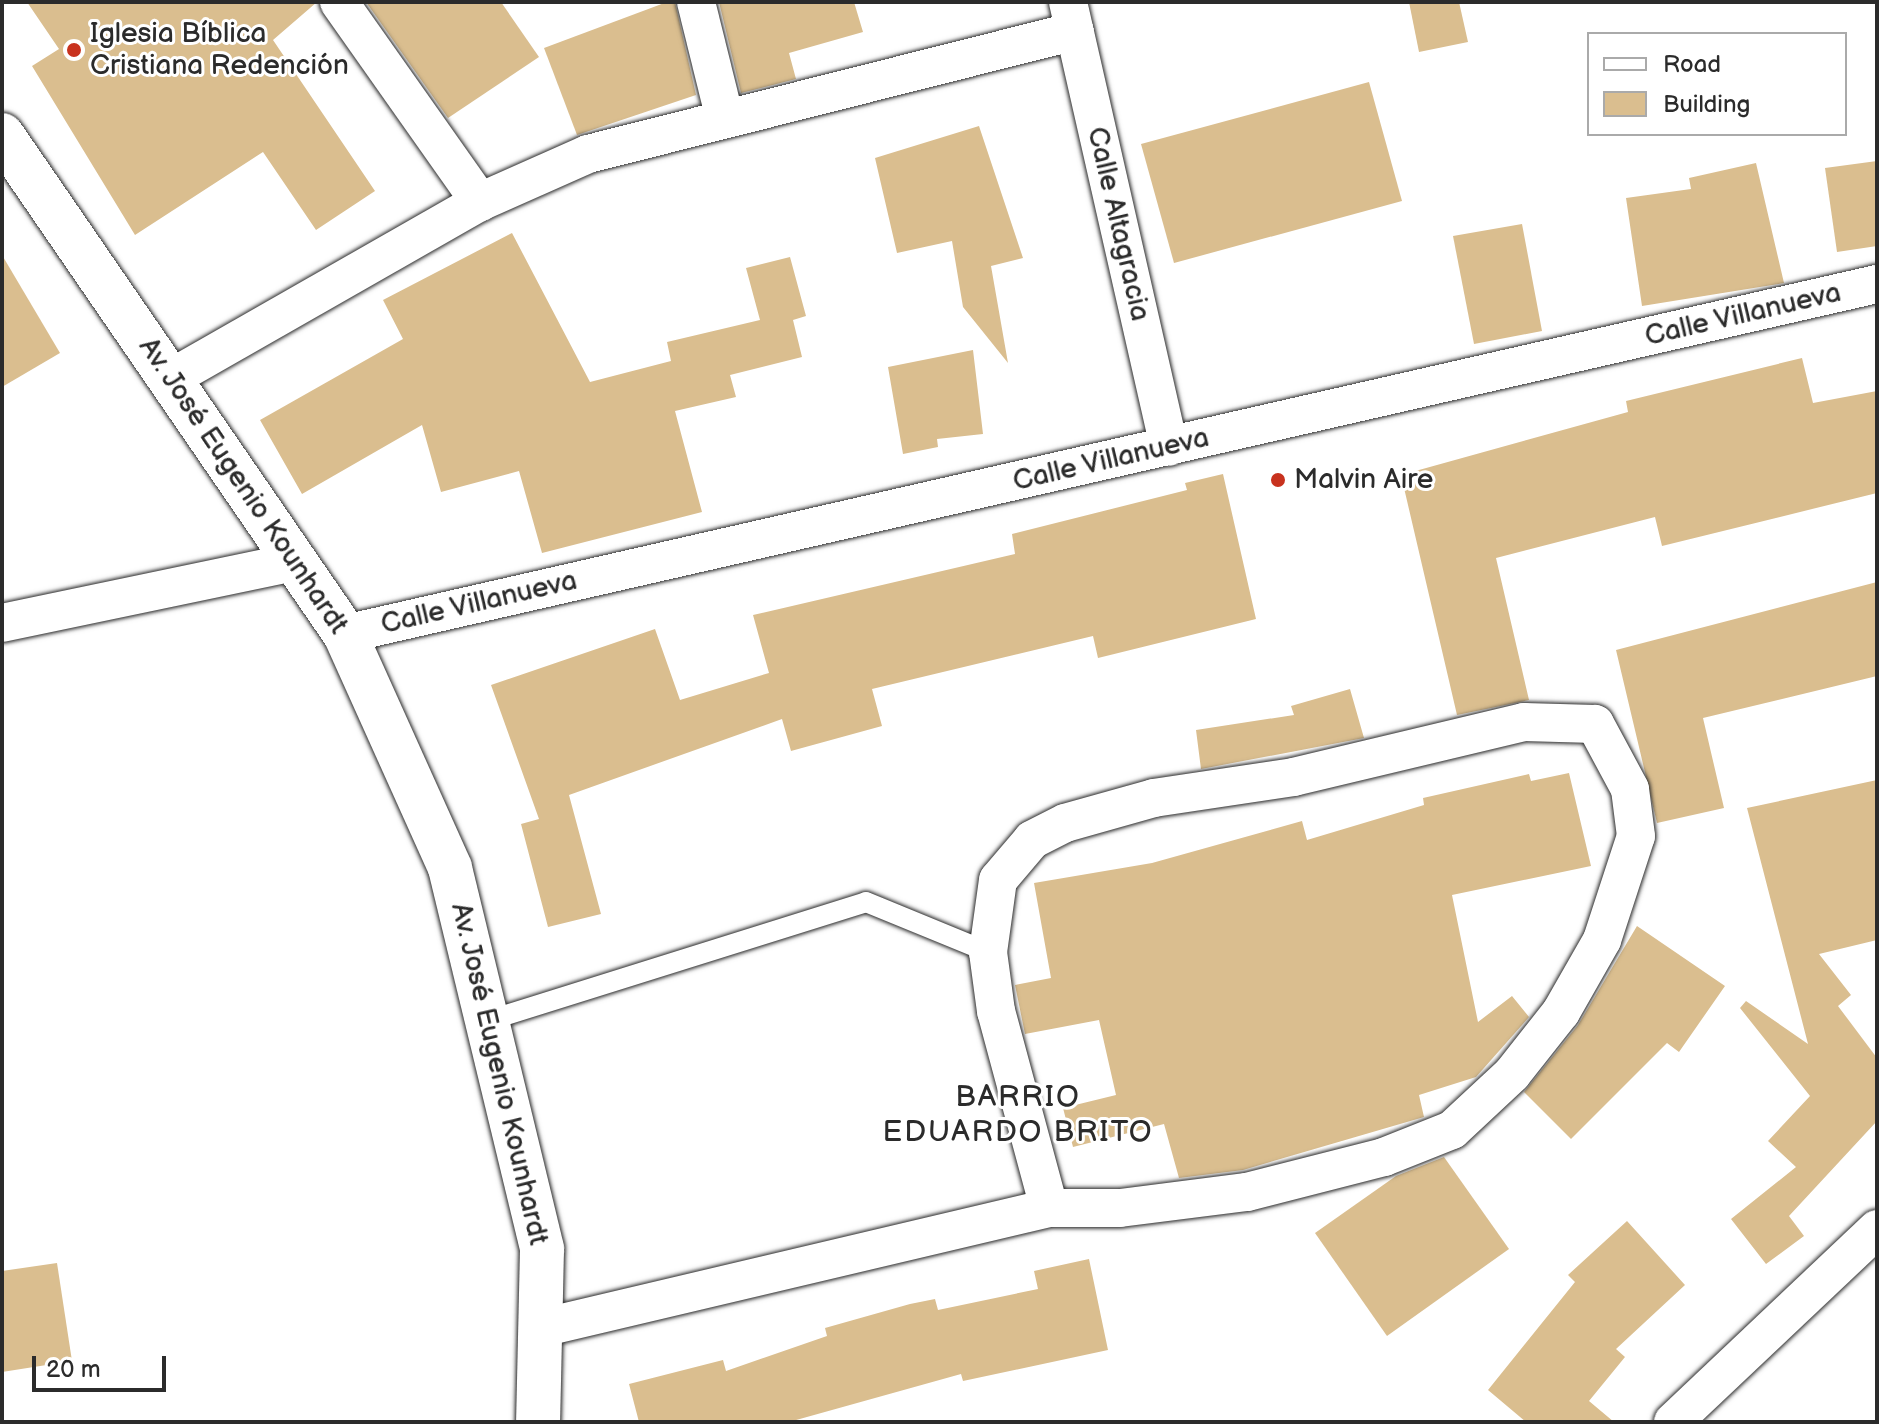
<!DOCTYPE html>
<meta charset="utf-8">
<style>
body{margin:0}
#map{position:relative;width:1879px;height:1424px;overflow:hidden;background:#fff;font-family:"Balsamiq Sans",sans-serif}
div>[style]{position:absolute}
.building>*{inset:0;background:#dabe8f}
.roads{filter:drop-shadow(0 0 2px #2b2b2b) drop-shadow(0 0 2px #2b2b2b)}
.service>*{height:20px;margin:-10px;padding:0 10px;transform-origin:10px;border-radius:10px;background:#fff}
.minor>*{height:38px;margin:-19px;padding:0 19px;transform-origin:19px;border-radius:19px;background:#fff}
.tertiary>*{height:44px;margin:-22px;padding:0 22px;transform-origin:22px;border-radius:22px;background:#fff}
.dots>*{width:22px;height:22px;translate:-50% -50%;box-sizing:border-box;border:4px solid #fff;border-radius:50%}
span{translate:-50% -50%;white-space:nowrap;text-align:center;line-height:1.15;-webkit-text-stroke:6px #fff;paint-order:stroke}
.poi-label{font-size:28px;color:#2b2b2b}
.left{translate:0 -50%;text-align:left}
.street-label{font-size:28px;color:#2b2b2b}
.neighbourhood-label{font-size:30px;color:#2b2b2b;letter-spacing:2px}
.frame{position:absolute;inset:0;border:4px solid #2b2b2b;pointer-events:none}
.legend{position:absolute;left:1587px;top:32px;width:260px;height:104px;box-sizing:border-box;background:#fff;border:2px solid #aaa;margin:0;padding:10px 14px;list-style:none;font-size:24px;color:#2b2b2b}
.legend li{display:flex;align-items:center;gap:16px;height:40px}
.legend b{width:40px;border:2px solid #aaa}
.scale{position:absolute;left:32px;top:1356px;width:134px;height:36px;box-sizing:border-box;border:4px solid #2b2b2b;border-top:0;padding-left:10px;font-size:24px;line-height:28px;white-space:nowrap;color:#2b2b2b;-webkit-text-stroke:6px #fff;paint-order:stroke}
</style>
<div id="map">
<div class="building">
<i style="clip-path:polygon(27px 2px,317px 2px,273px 40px,375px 191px,316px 230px,263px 152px,135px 235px,32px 66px,59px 49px)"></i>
<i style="clip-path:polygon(366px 2px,501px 2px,539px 57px,448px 118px)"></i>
<i style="clip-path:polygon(667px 2px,675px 2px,696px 95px,577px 135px,544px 48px)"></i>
<i style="clip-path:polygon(719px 2px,854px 2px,863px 32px,789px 53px,796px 79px,741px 93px)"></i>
<i style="clip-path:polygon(1409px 2px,1459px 2px,1468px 42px,1419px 52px)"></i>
<i style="clip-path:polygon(1369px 82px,1402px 201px,1174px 263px,1141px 144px)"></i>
<i style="clip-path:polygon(979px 126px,1023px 258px,991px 266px,1008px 363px,963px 307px,952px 241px,897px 253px,875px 158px)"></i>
<i style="clip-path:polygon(1877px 161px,1877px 246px,1837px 252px,1825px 168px)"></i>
<i style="clip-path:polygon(1756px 163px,1784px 283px,1642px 306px,1626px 198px,1691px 189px,1689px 178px)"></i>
<i style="clip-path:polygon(1522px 224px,1542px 331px,1474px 344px,1453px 236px)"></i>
<i style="clip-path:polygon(512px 233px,590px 382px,671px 361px,667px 342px,760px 320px,746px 268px,790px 257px,806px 316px,793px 320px,802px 357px,730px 375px,736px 397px,675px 411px,702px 512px,542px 553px,519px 471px,441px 492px,422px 425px,302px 494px,260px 420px,403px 339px,383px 300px)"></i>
<i style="clip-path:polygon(2px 255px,60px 353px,2px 387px)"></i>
<i style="clip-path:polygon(973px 350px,983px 434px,937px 439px,938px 447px,903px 454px,888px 367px)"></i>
<i style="clip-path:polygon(1802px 358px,1813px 403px,1877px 391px,1877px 493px,1662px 546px,1655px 517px,1496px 558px,1529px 700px,1457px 715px,1401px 475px,1628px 412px,1626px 401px)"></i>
<i style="clip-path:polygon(1223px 474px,1256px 619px,1098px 658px,1093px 636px,872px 689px,882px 726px,791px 751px,782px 719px,569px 795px,601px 914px,548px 927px,521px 824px,539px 819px,491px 685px,655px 629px,680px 700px,769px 673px,753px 615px,1015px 554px,1012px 534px,1187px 490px,1185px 483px)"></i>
<i style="clip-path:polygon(1877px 582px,1877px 676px,1703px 718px,1724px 808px,1657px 823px,1616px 650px)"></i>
<i style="clip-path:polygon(1350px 689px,1364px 738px,1201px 769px,1196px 730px,1294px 715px,1291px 706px)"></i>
<i style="clip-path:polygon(1569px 773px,1591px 866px,1452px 895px,1478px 1022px,1512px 996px,1529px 1017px,1476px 1077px,1419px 1095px,1424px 1117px,1243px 1170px,1179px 1178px,1164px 1124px,1073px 1147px,1063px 1108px,1116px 1095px,1099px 1020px,1025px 1034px,1015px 985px,1051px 978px,1034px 883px,1152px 863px,1302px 821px,1307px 840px,1424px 805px,1423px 798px,1529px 774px,1531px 781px)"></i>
<i style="clip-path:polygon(1877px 780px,1877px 940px,1819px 954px,1851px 995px,1838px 1006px,1877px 1058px,1877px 1121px,1789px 1216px,1804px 1236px,1766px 1264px,1731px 1219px,1796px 1167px,1768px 1141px,1810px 1096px,1740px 1008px,1746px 1001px,1808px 1044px,1747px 808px)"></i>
<i style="clip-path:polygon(1637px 926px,1725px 986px,1679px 1052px,1667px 1043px,1571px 1139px,1524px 1092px,1578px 1025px)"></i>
<i style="clip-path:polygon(1444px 1157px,1509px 1249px,1387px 1336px,1315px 1233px,1396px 1176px)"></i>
<i style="clip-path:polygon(1627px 1221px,1685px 1285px,1616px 1349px,1625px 1357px,1589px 1401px,1614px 1422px,1526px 1422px,1488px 1390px,1575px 1282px,1568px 1275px)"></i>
<i style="clip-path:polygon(1089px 1259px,1108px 1350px,963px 1381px,961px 1374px,789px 1422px,639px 1422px,629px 1384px,723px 1360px,726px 1371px,827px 1336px,825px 1328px,910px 1304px,935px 1299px,938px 1310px,1038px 1289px,1034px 1271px)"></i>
<i style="clip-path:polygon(57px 1263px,72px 1361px,2px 1372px,2px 1271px)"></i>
</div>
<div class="roads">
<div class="service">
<i style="left:487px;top:1021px;width:397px;rotate:-17.4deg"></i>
<i style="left:866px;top:902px;width:132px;rotate:22.3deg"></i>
</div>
<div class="minor">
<i style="left:339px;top:2px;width:245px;rotate:54.8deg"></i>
<i style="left:696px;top:2px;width:116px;rotate:76.1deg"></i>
<i style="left:1068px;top:2px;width:456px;rotate:77.2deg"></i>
<i style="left:171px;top:378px;width:356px;rotate:-29.7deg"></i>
<i style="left:480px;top:202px;width:118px;rotate:-24deg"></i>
<i style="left:588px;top:154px;width:502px;rotate:-14.17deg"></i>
<i style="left:2px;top:623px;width:302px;rotate:-11.8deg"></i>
<i style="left:345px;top:634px;width:1571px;rotate:-12.87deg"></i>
<i style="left:541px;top:1328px;width:522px;rotate:-13.29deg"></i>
<i style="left:1049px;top:1208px;width:71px"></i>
<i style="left:1120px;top:1208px;width:128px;rotate:-7.2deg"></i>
<i style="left:1247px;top:1192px;width:141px;rotate:-14.3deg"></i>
<i style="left:1384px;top:1157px;width:73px;rotate:-21.7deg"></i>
<i style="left:1452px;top:1130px;width:82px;rotate:-43deg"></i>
<i style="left:1512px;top:1074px;width:79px;rotate:-51.7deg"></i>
<i style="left:1561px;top:1012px;width:83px;rotate:-60.3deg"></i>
<i style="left:1602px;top:940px;width:109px;rotate:-71.9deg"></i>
<i style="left:1636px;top:836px;width:47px;rotate:-97.3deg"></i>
<i style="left:1630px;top:789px;width:74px;rotate:-118.3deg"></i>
<i style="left:1595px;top:724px;width:71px;rotate:-178.4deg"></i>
<i style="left:1524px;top:722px;width:236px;rotate:166.6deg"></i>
<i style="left:1294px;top:777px;width:142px;rotate:171.5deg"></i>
<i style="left:1154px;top:798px;width:92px;rotate:164.3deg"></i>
<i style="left:1065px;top:823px;width:37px;rotate:153deg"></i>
<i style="left:1032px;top:840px;width:52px;rotate:130.4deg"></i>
<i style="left:998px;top:880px;width:73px;rotate:97.9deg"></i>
<i style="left:988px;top:952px;width:60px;rotate:82.3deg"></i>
<i style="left:996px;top:1011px;width:204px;rotate:74.9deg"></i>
<i style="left:1673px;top:1422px;width:281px;rotate:-43.4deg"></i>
</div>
<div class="tertiary">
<i style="left:2px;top:135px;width:606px;rotate:55.5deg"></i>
<i style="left:345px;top:634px;width:256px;rotate:65.8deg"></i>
<i style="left:450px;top:868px;width:392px;rotate:76.4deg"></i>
<i style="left:542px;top:1249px;width:173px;rotate:91.3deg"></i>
</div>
</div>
<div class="dots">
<i style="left:74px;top:50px;background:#c8321e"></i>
<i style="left:1278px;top:480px;background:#c8321e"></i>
</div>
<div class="poi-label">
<span class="left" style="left:90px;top:50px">Iglesia Bíblica<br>Cristiana Redención</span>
<span class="left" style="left:1294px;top:480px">Malvin Aire</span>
</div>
<div class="street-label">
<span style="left:1118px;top:224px;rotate:77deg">Calle Altagracia</span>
<span style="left:1743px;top:315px;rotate:-13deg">Calle Villanueva</span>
<span style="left:1111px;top:460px;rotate:-13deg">Calle Villanueva</span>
<span style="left:243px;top:486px;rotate:56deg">Av. José Eugenio Kounhardt</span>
<span style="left:479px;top:603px;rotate:-13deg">Calle Villanueva</span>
<span style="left:499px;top:1074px;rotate:77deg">Av. José Eugenio Kounhardt</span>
</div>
<div class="neighbourhood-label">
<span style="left:1018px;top:1114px">BARRIO<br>EDUARDO BRITO</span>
</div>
<div class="frame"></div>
<ul class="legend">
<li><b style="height:10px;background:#fff"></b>Road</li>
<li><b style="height:22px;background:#dabe8f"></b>Building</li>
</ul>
<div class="scale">20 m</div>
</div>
